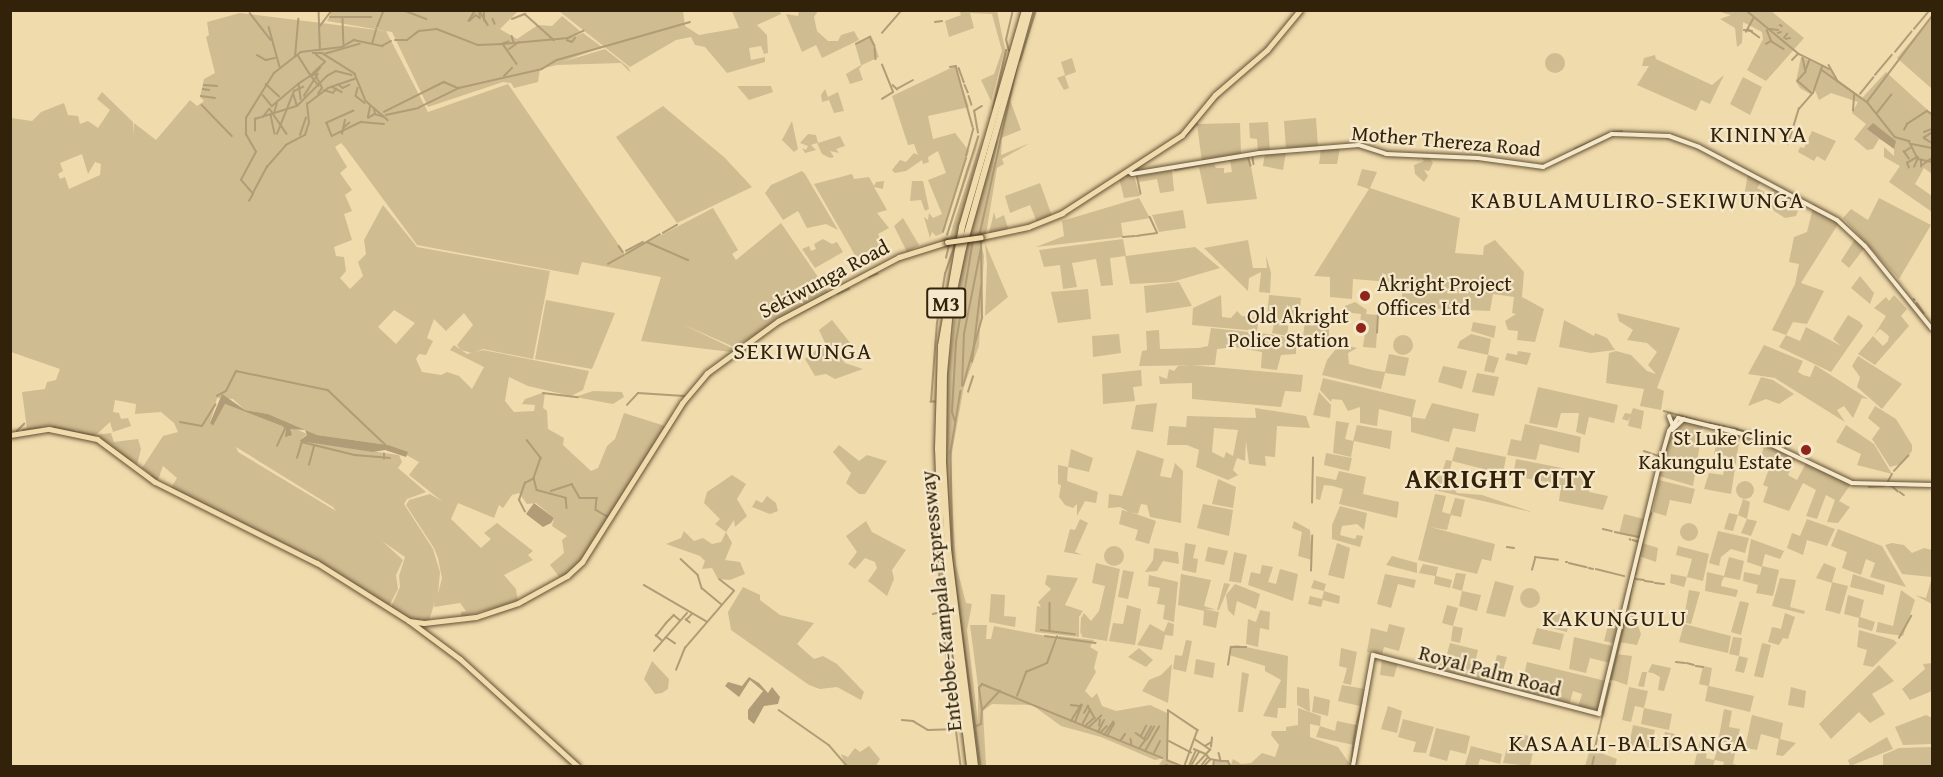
<!DOCTYPE html>
<style>
body{margin:0}
#map{position:relative;width:1943px;height:777px;overflow:hidden;background:#f0dbad;font-family:"Gentium Book Plus",serif}
div>[style]{position:absolute}
.green>*{inset:0;background:#d0bc91}
.round{border-radius:50%}
.water>*{inset:0;background:#b09c76}
.stream>*{height:1.5px;margin:-0.75px;padding:0 0.75px;transform-origin:0.75px;border-radius:0.75px;background:#b09c76}
.roads{filter:drop-shadow(0 0 2px #625033) drop-shadow(0 0 2px #625033)}
.minor>*{height:4px;margin:-2px;padding:0 2px;transform-origin:2px;border-radius:2px;background:#f5e8ca}
.major>*{height:5px;margin:-2.5px;padding:0 2.5px;transform-origin:2.5px;border-radius:2.5px;background:#f0dbad}
.highway>*{height:6px;margin:-3px;padding:0 3px;transform-origin:3px;border-radius:3px;background:#f0dbad}
.bridges{filter:drop-shadow(0 0 2px #33220a) drop-shadow(0 0 2px #33220a)}
.major-bridge>*{height:5px;margin:-2.5px;padding:0 2.5px;transform-origin:2.5px;border-radius:2.5px;background:#f0dbad}
.dots>*{width:16px;height:16px;translate:-50% -50%;box-sizing:border-box;border:3px solid #f5e8ca;border-radius:50%}
span{translate:-50% -50%;white-space:nowrap;text-align:center;line-height:1.15;-webkit-text-stroke:4.5px #f5e8ca;paint-order:stroke}
.shield-label span{padding:2px 4px;background:#f5e8ca;border:2px solid;border-radius:4px;-webkit-text-stroke-width:0}
.shield-label{font-size:20px;color:#33220a;font-weight:700}
.street-label{font-size:21px;color:#33220a}
.poi-label{font-size:21px;color:#33220a}
.left{translate:0 -50%;text-align:left}
.right{translate:-100% -50%;text-align:right}
.quarter-label{font-size:24px;color:#33220a;letter-spacing:1.5px}
.district-label{font-size:27px;color:#33220a;font-weight:700;letter-spacing:1.5px}
.frame{position:absolute;inset:0;border:12px solid #33220a;pointer-events:none}
</style>
<div id="map">
<div class="green">
<i style="clip-path:polygon(332px 11px,518px 11px,500px 29px,517px 39px,538px 25px,552px 26px,562px 16px,580px 31px,573px 37px,583px 33px,602px 47px,562px 62px,605px 49px,628px 67px,631px 73px,621px 63px,557px 65px,540px 69px,538px 82px,514px 88px,511px 83px,503px 82px,428px 107px,392px 32px,327px 21px)"></i>
<i style="clip-path:polygon(559px 11px,683px 11px,685px 26px,699px 35px,739px 28px,732px 11px,780px 11px,781px 14px,757px 25px,767px 35px,768px 53px,764px 54px,761px 46px,749px 48px,751px 60px,765px 57px,765px 62px,727px 73px,705px 47px,695px 45px,691px 37px,676px 40px,630px 67px)"></i>
<i style="clip-path:polygon(799px 11px,818px 11px,814px 17px,817px 31px,828px 41px,838px 41px,841px 35px,854px 31px,859px 40px,822px 58px,816px 45px,802px 52px,786px 14px,798px 16px)"></i>
<i style="clip-path:polygon(959px 11px,997px 11px,1005px 49px,991px 101px,981px 80px,994px 74px,1002px 51px,992px 14px,970px 13px,974px 28px,949px 37px,945px 21px,961px 15px)"></i>
<i style="clip-path:polygon(1717px 11px,1771px 11px,1804px 38px,1766px 81px,1747px 70px,1763px 39px,1762px 32px,1743px 22px,1742px 43px,1737px 47px,1735px 28px,1720px 19px,1731px 15px)"></i>
<i style="clip-path:polygon(evenodd,240px 13px,386px 31px,428px 112px,508px 84px,625px 254px,713px 208px,738px 250px,732px 254px,736px 260px,781px 223px,829px 293px,734px 347px,682px 324px,734px 349px,731px 352px,641px 341px,661px 277px,582px 262px,578px 275px,417px 245px,344px 146px,341px 143px,335px 147px,347px 167px,340px 173px,352px 190px,345px 195px,352px 211px,344px 214px,352px 240px,334px 247px,336px 256px,344px 257px,346px 271px,340px 278px,350px 289px,363px 276px,358px 262px,366px 254px,364px 240px,383px 205px,417px 247px,550px 271px,533px 359px,483px 349px,472px 353px,461px 350px,457px 345px,473px 325px,464px 313px,446px 331px,434px 319px,427px 338px,433px 341px,426px 355px,419px 354px,416px 359px,422px 372px,441px 375px,447px 372px,459px 376px,472px 389px,484px 367px,450px 350px,454px 345px,467px 354px,483px 350px,589px 371px,583px 390px,571px 396px,528px 386px,509px 377px,505px 401px,514px 412px,534px 411px,535px 405px,522px 404px,525px 399px,545px 392px,543px 408px,547px 411px,548px 429px,564px 438px,563px 445px,591px 471px,598px 468px,607px 446px,615px 439px,624px 413px,665px 426px,582px 559px,561px 579px,550px 565px,564px 553px,562px 540px,567px 536px,552px 526px,554px 518px,536px 503px,527px 504px,519px 493px,512px 495px,503px 508px,499px 505px,494px 518px,458px 503px,451px 519px,481px 548px,491px 539px,484px 533px,497px 523px,533px 551px,528px 555px,533px 560px,504px 575px,516px 589px,518px 602px,461px 617px,461px 612px,466px 611px,460px 603px,434px 607px,435px 601px,429px 621px,410px 620px,391px 607px,400px 587px,399px 576px,405px 557px,382px 541px,403px 560px,396px 575px,398px 589px,389px 606px,297px 550px,171px 488px,177px 478px,163px 466px,158px 480px,142px 468px,163px 436px,178px 432px,174px 423px,161px 412px,135px 414px,136px 404px,115px 400px,113px 412px,119px 413px,121px 419px,128px 418px,131px 426px,113px 432px,110px 422px,96px 435px,111px 433px,114px 442px,138px 439px,141px 449px,137px 465px,109px 443px,76px 430px,27px 429px,22px 392px,45px 389px,47px 382px,56px 380px,60px 369px,11px 352px,11px 118px,32px 121px,41px 112px,64px 103px,68px 115px,78px 116px,80px 124px,88px 121px,98px 128px,110px 110px,97px 99px,102px 92px,133px 122px,134px 136px,134px 123px,156px 140px,190px 100px,197px 106px,204px 101px,200px 97px,204px 79px,215px 73px,206px 37px,209px 35px,207px 22px,240px 13px,82px 154px,88px 174px,95px 162px,101px 164px,100px 175px,69px 189px,65px 177px,60px 179px,58px 174px,63px 171px,60px 163px,82px 154px,240px 13px,394px 310px,415px 323px,396px 344px,378px 327px,394px 310px,240px 13px,217px 398px,233px 399px,245px 410px,268px 414px,317px 435px,388px 445px,419px 462px,409px 475px,443px 502px,430px 494px,409px 500px,406px 505px,434px 548px,438px 558px,442px 578px,438px 594px,440px 572px,433px 549px,404px 504px,407px 499px,426px 492px,398px 468px,402px 462px,399px 455px,299px 441px,307px 434px,296px 429px,290px 429px,286px 437px,287px 428px,282px 426px,225px 404px,213px 426px,210px 423px,217px 398px,240px 13px,236px 447px,333px 507px,336px 511px,238px 452px,236px 447px)"></i>
<i style="clip-path:polygon(1932px 16px,1932px 89px,1897px 58px)"></i>
<i style="clip-path:polygon(872px 37px,879px 57px,862px 65px,859px 69px,863px 80px,850px 84px,846px 74px,861px 65px,855px 44px)"></i>
<i class="round" style="left:1545px;top:53px;width:20px;height:20px"></i>
<i style="clip-path:polygon(1655px 55px,1656px 59px,1712px 85px,1724px 75px,1710px 104px,1701px 100px,1696px 111px,1637px 85px,1649px 66px,1642px 66px,1644px 58px)"></i>
<i style="clip-path:polygon(1801px 57px,1831px 70px,1838px 81px,1862px 98px,1886px 72px,1932px 114px,1932px 174px,1924px 168px,1915px 184px,1932px 196px,1932px 212px,1889px 182px,1900px 166px,1884px 157px,1884px 147px,1894px 156px,1894px 148px,1871px 134px,1879px 139px,1873px 149px,1867px 150px,1854px 139px,1866px 124px,1852px 113px,1858px 102px,1831px 93px,1819px 100px,1814px 88px,1810px 94px,1800px 88px,1796px 82px)"></i>
<i style="clip-path:polygon(1072px 58px,1076px 72px,1065px 76px,1069px 88px,1064px 90px,1057px 78px,1065px 75px,1061px 62px)"></i>
<i style="clip-path:polygon(955px 66px,969px 107px,928px 116px,933px 139px,955px 133px,969px 151px,943px 233px,936px 236px,932px 232px,930px 238px,924px 217px,928px 220px,929px 213px,933px 218px,942px 214px,928px 180px,946px 173px,938px 151px,928px 157px,929px 162px,923px 164px,922px 160px,906px 171px,895px 173px,892px 170px,900px 160px,906px 162px,914px 153px,918px 155px,914px 144px,908px 145px,892px 96px)"></i>
<i style="clip-path:polygon(1743px 77px,1762px 87px,1750px 115px,1730px 104px)"></i>
<i style="clip-path:polygon(737px 86px,771px 86px,773px 92px,749px 100px)"></i>
<i style="clip-path:polygon(825px 89px,828px 97px,838px 92px,844px 111px,834px 113px,829px 100px,822px 102px,821px 95px)"></i>
<i style="clip-path:polygon(1010px 100px,1021px 130px,1001px 138px)"></i>
<i style="clip-path:polygon(663px 106px,725px 158px,752px 187px,677px 223px,616px 137px)"></i>
<i style="clip-path:polygon(1316px 118px,1318px 147px,1286px 150px,1284px 121px)"></i>
<i style="clip-path:polygon(792px 121px,798px 149px,794px 152px,782px 140px)"></i>
<i style="clip-path:polygon(1268px 122px,1270px 151px,1258px 151px,1257px 139px,1250px 138px,1249px 123px)"></i>
<i style="clip-path:polygon(1240px 123px,1241px 155px,1202px 162px,1197px 124px)"></i>
<i style="clip-path:polygon(1812px 131px,1836px 141px,1825px 161px,1817px 156px,1814px 161px,1798px 152px,1800px 147px,1804px 148px)"></i>
<i style="clip-path:polygon(808px 134px,816px 135px,818px 143px,840px 136px,845px 146px,836px 149px,839px 153px,830px 151px,834px 157px,830px 158px,822px 154px,817px 143px,811px 145px,816px 150px,805px 153px,802px 148px,806px 150px,808px 146px,800px 143px)"></i>
<i style="clip-path:polygon(983px 135px,957px 237px,950px 238px,953px 225px)"></i>
<i style="clip-path:polygon(979px 136px,976px 150px,947px 237px,966px 170px)"></i>
<i style="clip-path:polygon(1002px 140px,1001px 155px,1030px 143px,1002px 159px,1004px 164px,997px 168px,986px 234px,981px 234px,991px 174px)"></i>
<i style="clip-path:polygon(994px 141px,998px 141px,980px 235px,967px 236px)"></i>
<i style="clip-path:polygon(1340px 148px,1337px 164px,1319px 164px,1321px 149px)"></i>
<i style="clip-path:polygon(1286px 152px,1283px 170px,1263px 166px,1265px 153px)"></i>
<i style="clip-path:polygon(1249px 156px,1257px 199px,1207px 204px,1199px 167px,1214px 164px,1216px 168px,1224px 168px,1224px 173px,1232px 172px,1230px 160px)"></i>
<i style="clip-path:polygon(1421px 157px,1428px 156px,1433px 163px,1429px 171px,1424px 170px,1428px 176px,1424px 182px,1415px 174px,1414px 165px,1424px 161px)"></i>
<i style="clip-path:polygon(1362px 169px,1377px 172px,1370px 188px,1460px 218px,1455px 253px,1483px 255px,1484px 246px,1495px 240px,1524px 272px,1522px 297px,1544px 309px,1535px 342px,1517px 340px,1518px 331px,1508px 330px,1505px 321px,1516px 314px,1512px 313px,1514px 297px,1493px 294px,1490px 311px,1402px 307px,1402px 283px,1353px 279px,1352px 299px,1330px 297px,1330px 277px,1314px 276px,1369px 189px,1357px 185px)"></i>
<i style="clip-path:polygon(1172px 170px,1174px 191px,1160px 193px,1157px 179px,1139px 182px,1137px 176px)"></i>
<i style="clip-path:polygon(802px 171px,805px 174px,838px 230px,826px 224px,807px 228px,798px 211px,783px 220px,765px 193px,771px 185px)"></i>
<i style="clip-path:polygon(852px 174px,854px 179px,869px 177px,874px 186px,876px 182px,884px 181px,883px 189px,874px 187px,887px 210px,877px 213px,889px 228px,878px 234px,883px 244px,856px 257px,814px 184px)"></i>
<i style="clip-path:polygon(1748px 174px,1767px 184px,1761px 182px,1757px 188px,1765px 192px,1761px 202px,1744px 196px)"></i>
<i style="clip-path:polygon(1125px 175px,1135px 179px,1140px 196px,1124px 198px,1119px 178px)"></i>
<i style="clip-path:polygon(912px 181px,923px 181px,929px 209px,925px 211px,921px 200px,910px 201px)"></i>
<i style="clip-path:polygon(1040px 183px,1052px 216px,1037px 222px,1030px 205px,1010px 213px,1005px 196px)"></i>
<i style="clip-path:polygon(1773px 187px,1786px 192px,1774px 201px,1779px 204px,1787px 207px,1791px 196px,1800px 205px,1796px 216px,1785px 218px,1774px 211px,1768px 202px)"></i>
<i style="clip-path:polygon(1139px 198px,1150px 218px,1121px 223px,1123px 237px,1036px 247px,1064px 236px,1062px 221px)"></i>
<i style="clip-path:polygon(1879px 198px,1931px 225px,1899px 279px,1843px 218px,1851px 209px,1868px 220px)"></i>
<i style="clip-path:polygon(1814px 204px,1840px 221px,1801px 283px,1824px 291px,1807px 324px,1793px 322px,1786px 335px,1800px 341px,1806px 327px,1841px 346px,1833px 339px,1848px 315px,1860px 322px,1863px 326px,1831px 372px,1779px 347px,1786px 335px,1772px 330px,1795px 284px,1799px 264px,1789px 262px,1794px 237px,1807px 232px)"></i>
<i style="clip-path:polygon(1183px 210px,1186px 228px,1159px 232px,1152px 215px)"></i>
<i style="clip-path:polygon(994px 212px,996px 219px,1004px 215px,1009px 231px,989px 233px)"></i>
<i style="clip-path:polygon(903px 218px,919px 245px,907px 252px,894px 226px)"></i>
<i style="clip-path:polygon(1857px 236px,1866px 246px,1849px 268px,1841px 261px)"></i>
<i style="clip-path:polygon(823px 239px,832px 244px,837px 242px,843px 252px,815px 268px,802px 249px,809px 246px,811px 251px,816px 249px,814px 244px)"></i>
<i style="clip-path:polygon(980px 239px,984px 256px,979px 346px,964px 386px,950px 464px,956px 565px,966px 603px,972px 604px,967px 630px,978px 722px,978px 686px,970px 625px,987px 625px,986px 639px,991px 639px,994px 626px,1056px 638px,1047px 663px,1059px 636px,1094px 640px,1090px 647px,1098px 652px,1094px 668px,1096px 672px,1085px 691px,1092px 698px,1097px 693px,1102px 706px,1116px 711px,1150px 705px,1167px 713px,1167px 761px,1182px 766px,1158px 766px,1164px 758px,1155px 760px,1101px 737px,1061px 726px,1035px 707px,1149px 753px,998px 690px,1032px 705px,992px 704px,983px 711px,986px 766px,978px 766px,973px 728px,977px 723px,973px 726px,946px 493px,946px 386px,963px 255px,966px 241px)"></i>
<i style="clip-path:polygon(1123px 239px,1126px 256px,1195px 247px,1220px 268px,1172px 282px,1130px 284px,1125px 256px,1110px 258px,1113px 285px,1101px 286px,1096px 259px,1072px 263px,1077px 287px,1063px 289px,1060px 265px,1044px 267px,1039px 250px)"></i>
<i style="clip-path:polygon(1248px 240px,1253px 268px,1267px 268px,1266px 255px,1271px 273px,1270px 293px,1259px 292px,1261px 272px,1249px 278px,1248px 291px,1204px 248px)"></i>
<i style="clip-path:polygon(985px 243px,1008px 297px,985px 316px,987px 264px)"></i>
<i style="clip-path:polygon(1860px 276px,1874px 293px,1870px 304px,1851px 288px)"></i>
<i style="clip-path:polygon(1179px 282px,1192px 306px,1146px 313px,1144px 286px)"></i>
<i style="clip-path:polygon(1088px 289px,1091px 319px,1058px 323px,1051px 292px)"></i>
<i style="clip-path:polygon(1221px 295px,1222px 317px,1231px 318px,1237px 311px,1242px 316px,1259px 318px,1257px 331px,1192px 325px,1193px 308px)"></i>
<i style="clip-path:polygon(1269px 295px,1301px 298px,1299px 320px,1289px 320px,1287px 336px,1272px 333px,1275px 319px,1267px 318px)"></i>
<i style="clip-path:polygon(1894px 295px,1907px 309px,1901px 316px,1909px 326px,1875px 365px,1858px 354px,1873px 336px,1883px 346px,1888px 341px,1889px 336px,1880px 329px,1874px 335px,1886px 316px,1874px 308px,1886px 297px,1889px 301px)"></i>
<i style="clip-path:polygon(546px 300px,615px 313px,592px 369px,535px 359px)"></i>
<i style="clip-path:polygon(1355px 302px,1367px 310px,1366px 314px,1378px 315px,1376px 348px,1363px 347px,1366px 326px,1360px 325px,1361px 314px,1343px 312px,1345px 306px)"></i>
<i style="clip-path:polygon(1617px 313px,1680px 328px,1657px 388px,1664px 391px,1661px 410px,1640px 406px,1644px 389px,1606px 383px,1609px 353px,1616px 351px,1631px 355px,1647px 371px,1656px 374px,1648px 365px,1657px 352px,1647px 343px,1627px 340px,1633px 330px,1619px 321px)"></i>
<i style="clip-path:polygon(832px 320px,851px 344px,838px 354px,845px 363px,863px 369px,835px 379px,826px 374px,815px 376px,805px 359px,825px 343px,819px 330px)"></i>
<i style="clip-path:polygon(1564px 320px,1594px 336px,1595px 333px,1607px 338px,1615px 350px,1591px 353px,1559px 347px)"></i>
<i style="clip-path:polygon(1305px 321px,1329px 323px,1329px 339px,1303px 337px)"></i>
<i style="clip-path:polygon(1473px 322px,1496px 326px,1494px 338px,1471px 331px)"></i>
<i style="clip-path:polygon(1211px 328px,1268px 334px,1297px 339px,1303px 345px,1296px 346px,1296px 354px,1281px 355px,1277px 370px,1261px 368px,1262px 352px,1234px 347px,1217px 349px,1215px 365px,1139px 366px,1142px 351px,1147px 350px,1146px 331px,1159px 330px,1160px 349px,1199px 348px,1208px 346px)"></i>
<i style="clip-path:polygon(1119px 334px,1121px 353px,1093px 357px,1092px 336px)"></i>
<i style="clip-path:polygon(1471px 334px,1491px 339px,1488px 355px,1499px 358px,1494px 373px,1484px 371px,1488px 355px,1457px 348px,1460px 341px)"></i>
<i class="round" style="left:1393px;top:335px;width:20px;height:20px"></i>
<i style="clip-path:polygon(1340px 344px,1357px 348px,1348px 353px,1349px 364px,1372px 370px,1385px 372px,1389px 354px,1409px 358px,1405px 376px,1385px 373px,1381px 389px,1322px 375px,1327px 360px)"></i>
<i style="clip-path:polygon(1764px 345px,1803px 361px,1798px 372px,1803px 375px,1810px 377px,1815px 365px,1868px 399px,1862px 398px,1853px 418px,1844px 406px,1837px 410px,1845px 422px,1775px 378px,1748px 374px)"></i>
<i style="clip-path:polygon(1518px 351px,1531px 353px,1527px 365px,1505px 360px,1507px 353px,1517px 355px)"></i>
<i style="clip-path:polygon(1858px 356px,1902px 384px,1882px 409px,1857px 387px,1860px 377px,1852px 366px)"></i>
<i style="clip-path:polygon(1191px 365px,1303px 375px,1301px 392px,1285px 391px,1281px 407px,1192px 399px,1192px 383px,1160px 384px,1159px 376px,1167px 379px,1169px 369px,1174px 371px,1178px 366px)"></i>
<i style="clip-path:polygon(1443px 366px,1467px 371px,1462px 389px,1438px 382px)"></i>
<i style="clip-path:polygon(1141px 370px,1142px 386px,1133px 387px,1135px 401px,1103px 404px,1102px 374px)"></i>
<i style="clip-path:polygon(1477px 373px,1499px 377px,1494px 396px,1472px 392px)"></i>
<i style="clip-path:polygon(1761px 377px,1773px 380px,1794px 394px,1779px 404px,1766px 399px,1748px 406px)"></i>
<i style="clip-path:polygon(1323px 378px,1416px 400px,1412px 417px,1425px 419px,1432px 403px,1479px 414px,1475px 432px,1453px 428px,1449px 442px,1411px 432px,1411px 417px,1379px 409px,1377px 426px,1360px 423px,1360px 407px,1348px 411px,1342px 400px,1332px 399px,1331px 402px,1320px 390px)"></i>
<i style="clip-path:polygon(1538px 387px,1618px 405px,1614px 423px,1589px 417px,1585px 435px,1576px 432px,1579px 413px,1561px 413px,1557px 428px,1529px 423px)"></i>
<i style="clip-path:polygon(593px 391px,622px 392px,624px 397px,613px 404px,575px 397px)"></i>
<i style="clip-path:polygon(1319px 392px,1331px 405px,1330px 418px,1313px 415px)"></i>
<i style="clip-path:polygon(1157px 403px,1153px 432px,1131px 429px,1136px 405px)"></i>
<i style="clip-path:polygon(1875px 406px,1896px 419px,1912px 445px,1912px 451px,1901px 464px,1890px 467px,1872px 439px,1880px 428px,1868px 418px)"></i>
<i style="clip-path:polygon(evenodd,1255px 408px,1306px 416px,1310px 428px,1277px 426px,1275px 457px,1265px 456px,1266px 466px,1249px 464px,1246px 441px,1245px 461px,1237px 458px,1233px 470px,1238px 475px,1228px 480px,1196px 467px,1199px 450px,1187px 445px,1167px 445px,1169px 426px,1186px 427px,1187px 416px,1256px 418px,1255px 408px,1214px 428px,1238px 430px,1233px 456px,1226px 452px,1224px 458px,1212px 452px,1214px 428px)"></i>
<i style="clip-path:polygon(1633px 408px,1644px 411px,1641px 429px,1628px 426px,1630px 416px,1628px 421px,1622px 419px,1625px 413px,1631px 414px)"></i>
<i style="clip-path:polygon(1336px 421px,1349px 423px,1345px 439px,1353px 441px,1357px 425px,1392px 431px,1390px 449px,1354px 441px,1351px 457px,1333px 453px)"></i>
<i style="clip-path:polygon(1686px 421px,1703px 426px,1693px 486px,1659px 476px,1670px 436px)"></i>
<i style="clip-path:polygon(1525px 424px,1581px 437px,1579px 453px,1540px 444px,1536px 460px,1507px 455px,1511px 439px,1521px 441px)"></i>
<i style="clip-path:polygon(1846px 425px,1874px 444px,1892px 474px,1857px 465px,1861px 454px,1836px 442px)"></i>
<i style="clip-path:polygon(1719px 431px,1740px 436px,1731px 494px,1704px 489px,1709px 473px,1723px 475px,1727px 456px,1714px 454px)"></i>
<i style="clip-path:polygon(1765px 443px,1796px 458px,1788px 475px,1797px 480px,1806px 463px,1851px 484px,1839px 501px,1850px 507px,1838px 523px,1827px 522px,1835px 500px,1826px 495px,1817px 519px,1806px 516px,1816px 490px,1803px 483px,1789px 511px,1763px 502px,1768px 487px,1763px 485px,1770px 466px,1759px 463px)"></i>
<i style="clip-path:polygon(839px 445px,859px 461px,867px 455px,887px 461px,865px 494px,859px 494px,846px 483px,851px 473px,833px 452px)"></i>
<i style="clip-path:polygon(1456px 447px,1506px 457px,1503px 474px,1452px 461px,1448px 480px,1457px 493px,1482px 495px,1532px 512px,1434px 490px,1437px 475px,1441px 476px,1446px 460px,1452px 461px)"></i>
<i style="clip-path:polygon(1071px 449px,1093px 458px,1089px 472px,1068px 467px,1067px 481px,1098px 492px,1096px 503px,1085px 501px,1077px 516px,1077px 504px,1073px 508px,1065px 505px,1059px 497px,1061px 485px,1058px 484px,1058px 465px,1068px 467px)"></i>
<i style="clip-path:polygon(1137px 450px,1164px 459px,1160px 476px,1171px 478px,1175px 463px,1183px 471px,1181px 523px,1150px 517px,1147px 505px,1141px 504px,1138px 514px,1130px 512px,1156px 521px,1149px 544px,1135px 540px,1138px 530px,1119px 524px,1122px 510px,1129px 512px,1120px 507px,1108px 508px,1109px 494px,1122px 496px)"></i>
<i style="clip-path:polygon(1326px 453px,1352px 458px,1349px 471px,1324px 465px)"></i>
<i style="clip-path:polygon(1516px 459px,1592px 474px,1589px 492px,1608px 496px,1603px 510px,1559px 501px,1561px 486px,1558px 484px,1513px 476px)"></i>
<i style="clip-path:polygon(1339px 471px,1366px 477px,1363px 494px,1399px 502px,1397px 518px,1339px 504px,1343px 489px,1333px 486px,1324px 485px,1320px 500px,1316px 499px,1316px 476px,1336px 480px)"></i>
<i style="clip-path:polygon(732px 475px,746px 484px,737px 499px,747px 516px,735px 527px,734px 520px,726px 532px,732px 543px,725px 560px,740px 562px,745px 574px,730px 580px,718px 579px,712px 568px,702px 569px,705px 561px,700px 556px,666px 544px,681px 538px,684px 531px,694px 541px,703px 538px,712px 544px,721px 542px,726px 532px,715px 524px,720px 519px,704px 503px,707px 492px)"></i>
<i style="clip-path:polygon(1218px 479px,1236px 487px,1233px 508px,1212px 504px)"></i>
<i style="clip-path:polygon(1659px 480px,1695px 489px,1691px 504px,1670px 500px,1666px 516px,1653px 512px)"></i>
<i class="round" style="left:1736px;top:481px;width:18px;height:18px"></i>
<i style="clip-path:polygon(1435px 494px,1446px 496px,1442px 512px,1450px 514px,1455px 498px,1465px 500px,1461px 517px,1451px 515px,1447px 530px,1430px 527px,1495px 544px,1491px 561px,1482px 559px,1477px 574px,1418px 560px)"></i>
<i style="clip-path:polygon(767px 496px,776px 503px,778px 511px,770px 514px,752px 507px,756px 500px,762px 503px)"></i>
<i style="clip-path:polygon(1743px 499px,1750px 502px,1747px 519px,1757px 521px,1751px 536px,1741px 533px,1747px 519px,1738px 515px,1733px 531px,1724px 529px,1729px 513px,1738px 515px)"></i>
<i style="clip-path:polygon(1203px 504px,1233px 510px,1229px 536px,1197px 528px)"></i>
<i style="clip-path:polygon(1340px 506px,1367px 513px,1364px 530px,1357px 524px,1342px 526px,1340px 535px,1355px 539px,1357px 535px,1363px 536px,1360px 547px,1332px 539px,1332px 525px)"></i>
<i style="clip-path:polygon(1624px 514px,1644px 519px,1641px 538px,1619px 534px)"></i>
<i style="clip-path:polygon(1080px 519px,1088px 523px,1075px 552px,1082px 555px,1064px 552px,1070px 529px,1075px 530px)"></i>
<i style="clip-path:polygon(1807px 519px,1835px 529px,1827px 546px,1807px 540px,1803px 555px,1787px 548px,1792px 533px,1800px 536px)"></i>
<i style="clip-path:polygon(866px 521px,872px 532px,906px 550px,892px 570px,894px 579px,887px 596px,868px 581px,877px 568px,875px 562px,865px 558px,855px 569px,848px 564px,857px 552px,846px 536px)"></i>
<i style="clip-path:polygon(1294px 521px,1310px 530px,1312px 560px,1298px 556px,1302px 532px,1292px 528px)"></i>
<i class="round" style="left:1680px;top:523px;width:18px;height:18px"></i>
<i style="clip-path:polygon(1838px 529px,1882px 546px,1906px 587px,1870px 577px,1875px 563px,1866px 559px,1861px 575px,1842px 568px,1847px 552px,1831px 546px)"></i>
<i style="clip-path:polygon(1718px 531px,1749px 538px,1745px 553px,1731px 549px,1721px 557px,1719px 566px,1709px 563px)"></i>
<i style="clip-path:polygon(1751px 539px,1784px 551px,1780px 559px,1765px 554px,1762px 566px,1779px 570px,1773px 596px,1756px 593px,1758px 585px,1743px 581px,1744px 572px,1760px 575px,1762px 567px,1747px 562px)"></i>
<i style="clip-path:polygon(1185px 543px,1196px 545px,1193px 558px,1198px 559px,1196px 573px,1182px 570px)"></i>
<i style="clip-path:polygon(1337px 543px,1350px 548px,1344px 579px,1328px 575px)"></i>
<i style="clip-path:polygon(1642px 543px,1658px 548px,1656px 562px,1639px 556px)"></i>
<i style="clip-path:polygon(1892px 543px,1904px 545px,1912px 553px,1924px 548px,1932px 550px,1932px 604px,1915px 595px,1926px 598px,1932px 577px,1902px 574px,1885px 545px)"></i>
<i class="round" style="left:1104px;top:546px;width:20px;height:20px"></i>
<i style="clip-path:polygon(1678px 546px,1709px 554px,1703px 581px,1687px 577px,1684px 587px,1670px 583px,1671px 574px,1687px 577px,1692px 559px,1676px 555px)"></i>
<i style="clip-path:polygon(1208px 547px,1228px 551px,1224px 565px,1205px 561px)"></i>
<i style="clip-path:polygon(1154px 548px,1178px 552px,1179px 564px,1163px 561px,1157px 571px,1145px 572px,1153px 560px)"></i>
<i style="clip-path:polygon(1234px 552px,1247px 555px,1241px 583px,1229px 581px)"></i>
<i style="clip-path:polygon(1392px 556px,1417px 563px,1417px 573px,1386px 565px)"></i>
<i style="clip-path:polygon(1729px 557px,1744px 561px,1740px 580px,1724px 577px,1722px 581px,1721px 586px,1738px 590px,1736px 597px,1705px 591px,1707px 572px,1724px 576px)"></i>
<i style="clip-path:polygon(1096px 563px,1120px 569px,1107px 641px,1082px 637px,1081px 632px,1080px 635px,1081px 618px,1084px 613px,1091px 621px,1099px 611px,1105px 586px,1092px 583px)"></i>
<i style="clip-path:polygon(1824px 563px,1836px 568px,1832px 582px,1848px 586px,1840px 614px,1825px 610px,1832px 583px,1816px 578px)"></i>
<i style="clip-path:polygon(1423px 564px,1438px 567px,1436px 576px,1452px 580px,1450px 588px,1434px 584px,1435px 576px,1419px 573px)"></i>
<i style="clip-path:polygon(1262px 565px,1273px 567px,1268px 582px,1276px 584px,1280px 569px,1298px 574px,1293px 601px,1248px 585px,1251px 572px,1260px 574px)"></i>
<i style="clip-path:polygon(1123px 570px,1134px 572px,1128px 599px,1118px 597px)"></i>
<i style="clip-path:polygon(1456px 573px,1466px 574px,1462px 591px,1481px 595px,1477px 611px,1459px 606px,1462px 591px,1452px 588px)"></i>
<i style="clip-path:polygon(1181px 574px,1211px 580px,1204px 606px,1217px 610px,1224px 583px,1230px 584px,1219px 610px,1204px 609px,1219px 612px,1216px 628px,1203px 625px,1204px 611px,1178px 605px)"></i>
<i style="clip-path:polygon(1385px 574px,1416px 580px,1414px 588px,1398px 584px,1391px 608px,1377px 604px)"></i>
<i style="clip-path:polygon(1853px 574px,1885px 585px,1883px 595px,1850px 587px)"></i>
<i style="clip-path:polygon(1047px 575px,1078px 578px,1065px 605px,1083px 611px,1079px 617px,1079px 637px,1035px 632px,1037px 606px,1041px 607px,1038px 602px,1051px 589px,1045px 584px)"></i>
<i style="clip-path:polygon(1149px 575px,1178px 582px,1174px 622px,1163px 619px,1165px 605px,1157px 604px,1160px 588px,1148px 586px)"></i>
<i style="clip-path:polygon(1780px 578px,1796px 580px,1790px 607px,1805px 611px,1804px 614px,1772px 606px)"></i>
<i style="clip-path:polygon(1314px 580px,1326px 584px,1324px 591px,1340px 596px,1339px 604px,1323px 600px,1321px 607px,1308px 604px,1310px 596px,1322px 599px,1324px 591px,1311px 588px)"></i>
<i style="clip-path:polygon(1495px 581px,1514px 586px,1505px 617px,1486px 613px)"></i>
<i style="clip-path:polygon(1235px 584px,1260px 594px,1256px 609px,1237px 601px,1234px 616px,1228px 610px,1226px 595px)"></i>
<i style="clip-path:polygon(743px 587px,760px 595px,760px 600px,780px 615px,814px 623px,797px 644px,814px 659px,823px 656px,837px 664px,864px 692px,861px 700px,837px 687px,820px 689px,809px 685px,731px 630px,728px 612px)"></i>
<i class="round" style="left:1520px;top:588px;width:20px;height:20px"></i>
<i style="clip-path:polygon(1689px 590px,1700px 592px,1691px 624px,1683px 622px)"></i>
<i style="clip-path:polygon(1901px 590px,1915px 600px,1903px 636px,1876px 632px,1878px 622px,1893px 626px)"></i>
<i style="clip-path:polygon(991px 594px,1005px 595px,1004px 616px,1016px 617px,1015px 627px,989px 622px)"></i>
<i style="clip-path:polygon(1848px 595px,1864px 600px,1860px 617px,1875px 622px,1872px 631px,1858px 627px,1859px 618px,1844px 614px)"></i>
<i style="clip-path:polygon(1740px 601px,1749px 603px,1741px 635px,1731px 632px)"></i>
<i style="clip-path:polygon(1127px 605px,1141px 609px,1135px 645px,1109px 641px,1113px 623px,1123px 624px)"></i>
<i style="clip-path:polygon(1447px 605px,1458px 608px,1453px 626px,1463px 628px,1460px 643px,1451px 641px,1453px 626px,1442px 623px)"></i>
<i style="clip-path:polygon(1612px 609px,1623px 612px,1614px 643px,1604px 641px)"></i>
<i style="clip-path:polygon(1260px 610px,1270px 612px,1269px 630px,1260px 628px,1258px 647px,1246px 644px,1248px 619px,1256px 622px)"></i>
<i style="clip-path:polygon(1551px 612px,1570px 616px,1567px 632px,1547px 627px)"></i>
<i style="clip-path:polygon(1627px 612px,1634px 614px,1641px 634px,1637px 645px,1619px 642px)"></i>
<i style="clip-path:polygon(1785px 613px,1795px 617px,1788px 639px,1783px 638px,1779px 645px,1768px 642px,1772px 627px,1781px 629px)"></i>
<i style="clip-path:polygon(1168px 622px,1174px 624px,1173px 636px,1165px 635px,1162px 650px,1137px 645px,1150px 624px,1164px 632px)"></i>
<i style="clip-path:polygon(1389px 624px,1405px 628px,1399px 651px,1384px 647px,1382px 655px,1367px 652px,1371px 628px,1387px 632px)"></i>
<i style="clip-path:polygon(1684px 624px,1731px 636px,1728px 653px,1679px 642px)"></i>
<i style="clip-path:polygon(1537px 628px,1564px 634px,1560px 650px,1532px 644px)"></i>
<i style="clip-path:polygon(1859px 630px,1894px 640px,1897px 643px,1873px 667px,1863px 665px,1867px 650px,1857px 647px)"></i>
<i style="clip-path:polygon(1574px 637px,1612px 646px,1610px 663px,1590px 658px,1586px 673px,1569px 669px)"></i>
<i style="clip-path:polygon(1733px 637px,1742px 638px,1739px 656px,1748px 658px,1744px 673px,1735px 671px,1739px 656px,1729px 654px)"></i>
<i style="clip-path:polygon(1186px 640px,1192px 641px,1186px 672px,1173px 669px,1175px 655px,1182px 656px)"></i>
<i style="clip-path:polygon(1450px 643px,1478px 650px,1474px 666px,1493px 672px,1497px 655px,1507px 657px,1502px 674px,1512px 676px,1508px 691px,1433px 669px,1437px 657px,1446px 658px)"></i>
<i style="clip-path:polygon(1762px 643px,1771px 645px,1763px 678px,1754px 676px)"></i>
<i style="clip-path:polygon(1237px 645px,1288px 656px,1286px 708px,1278px 708px,1277px 718px,1263px 716px,1281px 680px,1265px 671px,1265px 666px,1229px 655px,1231px 646px)"></i>
<i style="clip-path:polygon(1139px 648px,1153px 660px,1146px 667px,1128px 657px)"></i>
<i style="clip-path:polygon(1341px 648px,1357px 652px,1351px 685px,1343px 683px,1347px 668px,1339px 666px)"></i>
<i style="clip-path:polygon(1616px 654px,1632px 656px,1627px 685px,1610px 679px)"></i>
<i style="clip-path:polygon(1196px 659px,1215px 663px,1213px 678px,1194px 674px)"></i>
<i style="clip-path:polygon(1382px 659px,1398px 662px,1394px 677px,1380px 675px)"></i>
<i style="clip-path:polygon(652px 661px,669px 679px,668px 689px,662px 693px,655px 694px,644px 679px)"></i>
<i style="clip-path:polygon(1527px 662px,1606px 681px,1599px 710px,1578px 707px,1582px 694px,1573px 691px,1569px 705px,1520px 694px)"></i>
<i style="clip-path:polygon(1932px 663px,1932px 691px,1910px 700px,1902px 689px,1925px 669px,1923px 664px)"></i>
<i style="clip-path:polygon(1172px 664px,1168px 703px,1142px 691px,1149px 680px,1161px 675px)"></i>
<i style="clip-path:polygon(1652px 664px,1671px 668px,1664px 691px,1658px 690px,1660px 677px,1653px 673px,1647px 672px,1644px 687px,1638px 686px,1642px 672px,1648px 672px)"></i>
<i style="clip-path:polygon(1879px 665px,1894px 681px,1872px 694px,1885px 714px,1870px 723px,1859px 712px,1831px 739px,1819px 724px)"></i>
<i style="clip-path:polygon(1703px 666px,1712px 668px,1709px 686px,1754px 696px,1750px 712px,1705px 701px,1708px 686px,1699px 684px)"></i>
<i style="clip-path:polygon(1242px 672px,1249px 674px,1243px 712px,1238px 712px)"></i>
<i style="clip-path:polygon(1342px 685px,1365px 689px,1360px 706px,1338px 701px)"></i>
<i style="clip-path:polygon(1297px 687px,1309px 689px,1310px 712px,1297px 705px)"></i>
<i style="clip-path:polygon(1629px 687px,1648px 691px,1644px 708px,1672px 714px,1669px 730px,1641px 724px,1644px 708px,1635px 706px,1631px 722px,1622px 720px)"></i>
<i style="clip-path:polygon(1791px 687px,1806px 691px,1804px 708px,1788px 705px)"></i>
<i style="clip-path:polygon(1314px 696px,1330px 700px,1328px 716px,1312px 712px)"></i>
<i style="clip-path:polygon(1388px 706px,1402px 711px,1397px 733px,1381px 729px)"></i>
<i style="clip-path:polygon(1298px 708px,1321px 716px,1320px 726px,1335px 731px,1337px 721px,1356px 725px,1354px 745px,1316px 737px,1320px 726px,1310px 724px,1310px 737px,1338px 747px,1351px 766px,1213px 766px,1215px 760px,1228px 761px,1231px 765px,1233px 759px,1241px 764px,1251px 763px,1262px 753px,1275px 757px,1279px 745px,1271px 735px,1272px 731px,1286px 731px,1286px 727px,1298px 725px)"></i>
<i style="clip-path:polygon(1724px 709px,1732px 711px,1729px 727px,1740px 729px,1736px 746px,1718px 742px)"></i>
<i style="clip-path:polygon(1752px 715px,1783px 723px,1780px 739px,1796px 743px,1783px 756px,1776px 755px,1779px 739px,1761px 734px,1757px 750px,1745px 748px)"></i>
<i style="clip-path:polygon(1926px 715px,1932px 718px,1932px 744px,1903px 745px,1895px 727px)"></i>
<i style="clip-path:polygon(1403px 719px,1434px 727px,1426px 753px,1413px 752px,1416px 742px,1398px 737px)"></i>
<i style="clip-path:polygon(1633px 725px,1655px 730px,1651px 745px,1661px 748px,1665px 732px,1675px 734px,1671px 751px,1629px 745px)"></i>
<i style="clip-path:polygon(1436px 728px,1470px 736px,1466px 754px,1450px 750px,1447px 761px,1429px 756px)"></i>
<i style="clip-path:polygon(1520px 734px,1529px 736px,1525px 752px,1533px 753px,1530px 766px,1503px 763px,1507px 748px,1516px 750px)"></i>
<i style="clip-path:polygon(1887px 737px,1893px 749px,1850px 766px,1848px 760px)"></i>
<i style="clip-path:polygon(1700px 740px,1709px 742px,1706px 758px,1714px 760px,1719px 744px,1736px 748px,1733px 764px,1742px 766px,1723px 766px,1724px 762px,1715px 760px,1713px 766px,1694px 766px)"></i>
<i style="clip-path:polygon(869px 746px,880px 759px,876px 766px,845px 766px,841px 754px,848px 757px,855px 748px,860px 752px)"></i>
<i style="clip-path:polygon(1471px 746px,1502px 754px,1500px 764px,1480px 759px,1478px 766px,1465px 765px)"></i>
<i style="clip-path:polygon(1932px 747px,1932px 766px,1883px 766px,1883px 755px,1899px 748px)"></i>
<i style="clip-path:polygon(1590px 749px,1617px 759px,1615px 766px,1585px 766px)"></i>
</div>
<div class="water">
<i style="clip-path:polygon(1873px 123px,1896px 141px,1894px 149px,1867px 129px)"></i>
<i style="clip-path:polygon(222px 394px,245px 410px,268px 414px,317px 435px,388px 445px,408px 452px,406px 457px,385px 450px,373px 452px,299px 441px,307px 435px,305px 430px,290px 429px,292px 435px,285px 437px,286px 429px,282px 426px,225px 404px,213px 426px,210px 423px)"></i>
<i style="clip-path:polygon(534px 503px,554px 518px,551px 523px,543px 527px,526px 514px)"></i>
<i style="clip-path:polygon(749px 677px,759px 683px,768px 693px,772px 687px,780px 697px,778px 704px,764px 706px,754px 724px,748px 719px,748px 710px,763px 691px,750px 680px,739px 697px,725px 686px,728px 682px,742px 686px)"></i>
</div>
<div class="stream">
<i style="left:319px;top:10px;width:38px;rotate:88deg"></i>
<i style="left:403px;top:10px;width:25px;rotate:21deg"></i>
<i style="left:476px;top:10px;width:13px;rotate:122deg"></i>
<i style="left:469px;top:21px;width:9px;rotate:-41deg"></i>
<i style="left:476px;top:15px;width:5px;rotate:37deg"></i>
<i style="left:480px;top:18px;width:8px;rotate:-97deg"></i>
<i style="left:1746px;top:10px;width:69px;rotate:39.7deg"></i>
<i style="left:1799px;top:54px;width:34px;rotate:26deg"></i>
<i style="left:480px;top:11px;width:16px;rotate:60deg"></i>
<i style="left:250px;top:13px;width:34px;rotate:52deg"></i>
<i style="left:330px;top:17px;width:41px"></i>
<i style="left:343px;top:19px;width:25px;rotate:88deg"></i>
<i style="left:493px;top:19px;width:5px;rotate:68deg"></i>
<i style="left:512px;top:19px;width:14px;rotate:-21deg"></i>
<i style="left:525px;top:14px;width:39px;rotate:42deg"></i>
<i style="left:484px;top:21px;width:11px;rotate:-90deg"></i>
<i style="left:935px;top:22px;width:7px;rotate:-8deg"></i>
<i style="left:1780px;top:25px;width:2px;rotate:27deg"></i>
<i style="left:320px;top:26px;width:20px;rotate:-53deg"></i>
<i style="left:269px;top:27px;width:41px;rotate:74.6deg"></i>
<i style="left:377px;top:27px;width:18px;rotate:-68deg"></i>
<i style="left:1748px;top:29px;width:14px;rotate:36deg"></i>
<i style="left:1770px;top:29px;width:8px;rotate:7deg"></i>
<i style="left:1914px;top:29px;width:25px;rotate:-50deg"></i>
<i style="left:1744px;top:30px;width:8px;rotate:7deg"></i>
<i style="left:1746px;top:32px;width:15px;rotate:-62deg"></i>
<i style="left:882px;top:33px;width:29px;rotate:-49deg"></i>
<i style="left:1778px;top:33px;width:3px;rotate:-18deg"></i>
<i style="left:512px;top:36px;width:6px;rotate:72deg"></i>
<i style="left:1784px;top:38px;width:5px;rotate:-53deg"></i>
<i style="left:1786px;top:39px;width:4px;rotate:-14deg"></i>
<i style="left:395px;top:40px;width:12px"></i>
<i style="left:407px;top:40px;width:15px;rotate:-37deg"></i>
<i style="left:419px;top:31px;width:18px;rotate:-6deg"></i>
<i style="left:437px;top:29px;width:44px;rotate:21.3deg"></i>
<i style="left:478px;top:45px;width:25px;rotate:-2deg"></i>
<i style="left:503px;top:44px;width:65px;rotate:-5.3deg"></i>
<i style="left:568px;top:38px;width:17px;rotate:-25deg"></i>
<i style="left:567px;top:40px;width:5px;rotate:22deg"></i>
<i style="left:572px;top:42px;width:5px;rotate:-53deg"></i>
<i style="left:1771px;top:41px;width:15px;rotate:32deg"></i>
<i style="left:509px;top:42px;width:6px;rotate:162deg"></i>
<i style="left:503px;top:44px;width:24px;rotate:55deg"></i>
<i style="left:372px;top:44px;width:15px;rotate:-74deg"></i>
<i style="left:856px;top:44px;width:16px;rotate:-27deg"></i>
<i style="left:870px;top:37px;width:10px;rotate:61deg"></i>
<i style="left:1766px;top:44px;width:6px;rotate:-31deg"></i>
<i style="left:1771px;top:41px;width:11px;rotate:-112deg"></i>
<i style="left:875px;top:48px;width:11px;rotate:85deg"></i>
<i style="left:509px;top:49px;width:12px;rotate:-35deg"></i>
<i style="left:1009px;top:51px;width:11px;rotate:-105deg"></i>
<i style="left:1006px;top:40px;width:31px;rotate:-77deg"></i>
<i style="left:1895px;top:52px;width:26px;rotate:-51deg"></i>
<i style="left:313px;top:53px;width:9px"></i>
<i style="left:322px;top:53px;width:39px;rotate:32deg"></i>
<i style="left:355px;top:74px;width:29px;rotate:68deg"></i>
<i style="left:366px;top:101px;width:29px;rotate:41deg"></i>
<i style="left:324px;top:54px;width:37px;rotate:-16deg"></i>
<i style="left:257px;top:55px;width:10px;rotate:29deg"></i>
<i style="left:266px;top:60px;width:9px;rotate:-13deg"></i>
<i style="left:298px;top:55px;width:25px;rotate:58deg"></i>
<i style="left:311px;top:76px;width:14px;rotate:146deg"></i>
<i style="left:299px;top:84px;width:15px;rotate:82deg"></i>
<i style="left:295px;top:57px;width:38px;rotate:-85deg"></i>
<i style="left:1803px;top:58px;width:14px;rotate:78deg"></i>
<i style="left:1806px;top:72px;width:12px;rotate:132deg"></i>
<i style="left:1798px;top:81px;width:18px;rotate:41deg"></i>
<i style="left:1792px;top:60px;width:8px;rotate:-45deg"></i>
<i style="left:1020px;top:61px;width:53px;rotate:-72.6deg"></i>
<i style="left:1829px;top:65px;width:18px;rotate:61deg"></i>
<i style="left:1838px;top:81px;width:37px;rotate:36deg"></i>
<i style="left:1868px;top:103px;width:43px;rotate:51.5deg"></i>
<i style="left:1895px;top:137px;width:15px;rotate:16deg"></i>
<i style="left:1909px;top:141px;width:20px;rotate:63deg"></i>
<i style="left:1918px;top:159px;width:14px;rotate:12deg"></i>
<i style="left:950px;top:67px;width:6px;rotate:-9deg"></i>
<i style="left:956px;top:66px;width:63px;rotate:74.4deg"></i>
<i style="left:959px;top:68px;width:15px;rotate:70deg"></i>
<i style="left:1806px;top:69px;width:9px;rotate:-69deg"></i>
<i style="left:1822px;top:70px;width:47px;rotate:35.4deg"></i>
<i style="left:315px;top:74px;width:4px;rotate:135deg"></i>
<i style="left:312px;top:77px;width:11px;rotate:52deg"></i>
<i style="left:311px;top:75px;width:19px;rotate:-43deg"></i>
<i style="left:325px;top:62px;width:11px;rotate:-142deg"></i>
<i style="left:1875px;top:75px;width:26px;rotate:-50deg"></i>
<i style="left:504px;top:76px;width:11px;rotate:-45deg"></i>
<i style="left:266px;top:84px;width:18px;rotate:43deg"></i>
<i style="left:338px;top:84px;width:6px;rotate:39deg"></i>
<i style="left:343px;top:88px;width:7px;rotate:-27deg"></i>
<i style="left:204px;top:85px;width:13px;rotate:4deg"></i>
<i style="left:893px;top:85px;width:6px;rotate:45deg"></i>
<i style="left:897px;top:89px;width:18px;rotate:-29deg"></i>
<i style="left:965px;top:85px;width:8px;rotate:67deg"></i>
<i style="left:332px;top:87px;width:11px;rotate:27deg"></i>
<i style="left:358px;top:88px;width:8px;rotate:104deg"></i>
<i style="left:356px;top:96px;width:11px;rotate:38deg"></i>
<i style="left:203px;top:89px;width:6px;rotate:9deg"></i>
<i style="left:324px;top:90px;width:9px;rotate:18deg"></i>
<i style="left:333px;top:93px;width:5px;rotate:-53deg"></i>
<i style="left:318px;top:94px;width:7px;rotate:-56deg"></i>
<i style="left:322px;top:88px;width:16px;rotate:-117deg"></i>
<i style="left:315px;top:74px;width:8px;rotate:-50deg"></i>
<i style="left:1860px;top:94px;width:21px;rotate:-51deg"></i>
<i style="left:263px;top:95px;width:14px;rotate:51deg"></i>
<i style="left:272px;top:106px;width:34px;rotate:-40deg"></i>
<i style="left:294px;top:95px;width:10px;rotate:73deg"></i>
<i style="left:201px;top:96px;width:14px;rotate:8deg"></i>
<i style="left:304px;top:96px;width:26px;rotate:-58deg"></i>
<i style="left:969px;top:96px;width:9px;rotate:72deg"></i>
<i style="left:882px;top:99px;width:13px;rotate:-32deg"></i>
<i style="left:893px;top:92px;width:29px;rotate:-112deg"></i>
<i style="left:1867px;top:102px;width:108px;rotate:-52.9deg"></i>
<i style="left:202px;top:105px;width:43px;rotate:45.9deg"></i>
<i style="left:270px;top:109px;width:30px;rotate:56deg"></i>
<i style="left:993px;top:109px;width:60px;rotate:-77.6deg"></i>
<i style="left:354px;top:111px;width:30px;rotate:156deg"></i>
<i style="left:327px;top:123px;width:14px;rotate:69deg"></i>
<i style="left:332px;top:136px;width:32px;rotate:-26deg"></i>
<i style="left:361px;top:122px;width:23px;rotate:5deg"></i>
<i style="left:1853px;top:111px;width:16px;rotate:-86deg"></i>
<i style="left:384px;top:112px;width:67px;rotate:-26.6deg"></i>
<i style="left:444px;top:82px;width:15px;rotate:23deg"></i>
<i style="left:274px;top:113px;width:10px;rotate:-73deg"></i>
<i style="left:1877px;top:113px;width:23px;rotate:-52deg"></i>
<i style="left:375px;top:114px;width:9px;rotate:18deg"></i>
<i style="left:271px;top:115px;width:19px;rotate:78deg"></i>
<i style="left:386px;top:115px;width:33px;rotate:-12deg"></i>
<i style="left:418px;top:108px;width:46px;rotate:-26deg"></i>
<i style="left:459px;top:88px;width:85px;rotate:-12.9deg"></i>
<i style="left:542px;top:69px;width:17px;rotate:-31deg"></i>
<i style="left:557px;top:60px;width:138px;rotate:-15.9deg"></i>
<i style="left:263px;top:117px;width:10px;rotate:-53deg"></i>
<i style="left:368px;top:117px;width:10px;rotate:-79deg"></i>
<i style="left:368px;top:118px;width:8px;rotate:-30deg"></i>
<i style="left:375px;top:114px;width:5px;rotate:-101deg"></i>
<i style="left:343px;top:128px;width:8px;rotate:-40deg"></i>
<i style="left:1904px;top:130px;width:7px;rotate:-63deg"></i>
<i style="left:1907px;top:124px;width:24px;rotate:-33deg"></i>
<i style="left:1927px;top:111px;width:6px;rotate:31deg"></i>
<i style="left:255px;top:131px;width:12px;rotate:-90deg"></i>
<i style="left:255px;top:119px;width:44px;rotate:-17.2deg"></i>
<i style="left:297px;top:106px;width:42px;rotate:-45deg"></i>
<i style="left:327px;top:76px;width:10px;rotate:-29deg"></i>
<i style="left:336px;top:71px;width:16px;rotate:14deg"></i>
<i style="left:1613px;top:132px;width:9px;rotate:-6deg"></i>
<i style="left:1924px;top:132px;width:9px;rotate:-21deg"></i>
<i style="left:978px;top:133px;width:22px;rotate:-100deg"></i>
<i style="left:974px;top:111px;width:9px;rotate:-32deg"></i>
<i style="left:1932px;top:133px;width:9px;rotate:148deg"></i>
<i style="left:1924px;top:138px;width:9px;rotate:32deg"></i>
<i style="left:277px;top:134px;width:46px;rotate:-68.4deg"></i>
<i style="left:294px;top:91px;width:10px;rotate:-24deg"></i>
<i style="left:342px;top:134px;width:14px;rotate:-78deg"></i>
<i style="left:300px;top:135px;width:18px;rotate:-71deg"></i>
<i style="left:1185px;top:136px;width:17px;rotate:-45deg"></i>
<i style="left:1788px;top:144px;width:37px;rotate:-73deg"></i>
<i style="left:1799px;top:109px;width:21px;rotate:-49deg"></i>
<i style="left:1813px;top:93px;width:28px;rotate:-71deg"></i>
<i style="left:1912px;top:144px;width:20px;rotate:11deg"></i>
<i style="left:1165px;top:149px;width:11px;rotate:-34deg"></i>
<i style="left:1575px;top:149px;width:37px;rotate:-24deg"></i>
<i style="left:966px;top:156px;width:28px;rotate:-75deg"></i>
<i style="left:1248px;top:156px;width:10px;rotate:73deg"></i>
<i style="left:1253px;top:158px;width:6px;rotate:81deg"></i>
<i style="left:1909px;top:159px;width:9px;rotate:-126deg"></i>
<i style="left:1904px;top:152px;width:7px;rotate:-34deg"></i>
<i style="left:1921px;top:166px;width:14px;rotate:-36deg"></i>
<i style="left:1914px;top:167px;width:10px;rotate:-66deg"></i>
<i style="left:1921px;top:167px;width:7px;rotate:-90deg"></i>
<i style="left:1909px;top:168px;width:5px;rotate:-112deg"></i>
<i style="left:1907px;top:163px;width:12px;rotate:-31deg"></i>
<i style="left:1175px;top:170px;width:64px;rotate:-10.8deg"></i>
<i style="left:1125px;top:175px;width:8px;rotate:7deg"></i>
<i style="left:1137px;top:175px;width:19px;rotate:78deg"></i>
<i style="left:253px;top:193px;width:30px;rotate:-62deg"></i>
<i style="left:267px;top:167px;width:29px;rotate:-49deg"></i>
<i style="left:286px;top:145px;width:21px;rotate:-28deg"></i>
<i style="left:305px;top:135px;width:13px;rotate:-72deg"></i>
<i style="left:309px;top:123px;width:19px;rotate:-96deg"></i>
<i style="left:307px;top:104px;width:26px;rotate:-37deg"></i>
<i style="left:328px;top:88px;width:28px;rotate:-19deg"></i>
<i style="left:249px;top:201px;width:8px;rotate:-60deg"></i>
<i style="left:253px;top:194px;width:18px;rotate:-131deg"></i>
<i style="left:241px;top:180px;width:32px;rotate:-62deg"></i>
<i style="left:256px;top:152px;width:20px;rotate:-120deg"></i>
<i style="left:246px;top:135px;width:17px;rotate:-90deg"></i>
<i style="left:246px;top:118px;width:53px;rotate:-58.1deg"></i>
<i style="left:274px;top:73px;width:34px;rotate:-38deg"></i>
<i style="left:301px;top:52px;width:41px;rotate:-7deg"></i>
<i style="left:342px;top:47px;width:14px;rotate:-30deg"></i>
<i style="left:354px;top:40px;width:29px;rotate:12deg"></i>
<i style="left:382px;top:46px;width:10px;rotate:-29deg"></i>
<i style="left:943px;top:232px;width:77px;rotate:-72.7deg"></i>
<i style="left:663px;top:233px;width:16px;rotate:-30deg"></i>
<i style="left:980px;top:233px;width:176px;rotate:-77.5deg"></i>
<i style="left:947px;top:235px;width:103px;rotate:-72.4deg"></i>
<i style="left:1143px;top:235px;width:14px;rotate:-8deg"></i>
<i style="left:1157px;top:233px;width:17px;rotate:-115deg"></i>
<i style="left:1137px;top:236px;width:5px;rotate:-11deg"></i>
<i style="left:1123px;top:237px;width:12px;rotate:-5deg"></i>
<i style="left:647px;top:242px;width:45px;rotate:23.7deg"></i>
<i style="left:619px;top:246px;width:7px;rotate:56deg"></i>
<i style="left:626px;top:251px;width:19px;rotate:-28deg"></i>
<i style="left:626px;top:254px;width:39px;rotate:-30deg"></i>
<i style="left:946px;top:258px;width:13px;rotate:-77deg"></i>
<i style="left:608px;top:264px;width:18px;rotate:-29deg"></i>
<i style="left:869px;top:277px;width:9px;rotate:-21deg"></i>
<i style="left:837px;top:294px;width:13px;rotate:-23deg"></i>
<i style="left:1914px;top:299px;width:1px;rotate:45deg"></i>
<i style="left:1917px;top:303px;width:12px;rotate:55deg"></i>
<i style="left:795px;top:315px;width:40px;rotate:-26.6deg"></i>
<i style="left:1377px;top:333px;width:20px;rotate:-87deg"></i>
<i style="left:972px;top:362px;width:77px;rotate:-83.2deg"></i>
<i style="left:962px;top:386px;width:52px;rotate:-87.8deg"></i>
<i style="left:964px;top:334px;width:88px;rotate:-78.8deg"></i>
<i style="left:963px;top:386px;width:71px;rotate:-74.4deg"></i>
<i style="left:982px;top:318px;width:77px;rotate:-90.7deg"></i>
<i style="left:961px;top:391px;width:62px;rotate:99.3deg"></i>
<i style="left:951px;top:452px;width:107px;rotate:88.9deg"></i>
<i style="left:953px;top:559px;width:209px;rotate:82.3deg"></i>
<i style="left:968px;top:392px;width:16px;rotate:-72deg"></i>
<i style="left:543px;top:393px;width:35px;rotate:7deg"></i>
<i style="left:217px;top:396px;width:10px;rotate:-29deg"></i>
<i style="left:226px;top:391px;width:22px;rotate:-63deg"></i>
<i style="left:236px;top:371px;width:94px;rotate:11.7deg"></i>
<i style="left:328px;top:390px;width:79px;rotate:43.5deg"></i>
<i style="left:935px;top:402px;width:4px;rotate:180deg"></i>
<i style="left:931px;top:402px;width:79px;rotate:-85.7deg"></i>
<i style="left:937px;top:323px;width:50px;rotate:-80.7deg"></i>
<i style="left:945px;top:274px;width:31px;rotate:-71deg"></i>
<i style="left:627px;top:405px;width:16px;rotate:-47deg"></i>
<i style="left:638px;top:393px;width:46px;rotate:3.7deg"></i>
<i style="left:1664px;top:411px;width:45px;rotate:15.6deg"></i>
<i style="left:180px;top:422px;width:22px;rotate:10deg"></i>
<i style="left:202px;top:426px;width:25px;rotate:-58deg"></i>
<i style="left:955px;top:422px;width:10px;rotate:-107deg"></i>
<i style="left:952px;top:412px;width:70px;rotate:-86.7deg"></i>
<i style="left:956px;top:342px;width:103px;rotate:-80.5deg"></i>
<i style="left:1709px;top:423px;width:17px;rotate:13deg"></i>
<i style="left:54px;top:427px;width:40px;rotate:12deg"></i>
<i style="left:1730px;top:428px;width:8px;rotate:7deg"></i>
<i style="left:23px;top:430px;width:17px;rotate:-7deg"></i>
<i style="left:1740px;top:430px;width:15px;rotate:20deg"></i>
<i style="left:17px;top:431px;width:10px;rotate:-45deg"></i>
<i style="left:1757px;top:436px;width:14px;rotate:25deg"></i>
<i style="left:101px;top:439px;width:37px;rotate:36deg"></i>
<i style="left:527px;top:440px;width:23px;rotate:52deg"></i>
<i style="left:541px;top:458px;width:21px;rotate:109deg"></i>
<i style="left:534px;top:478px;width:12px;rotate:76deg"></i>
<i style="left:537px;top:490px;width:30px;rotate:15deg"></i>
<i style="left:566px;top:498px;width:10px;rotate:84deg"></i>
<i style="left:277px;top:446px;width:19px;rotate:-65deg"></i>
<i style="left:1644px;top:451px;width:16px;rotate:18deg"></i>
<i style="left:1665px;top:451px;width:25px;rotate:-64deg"></i>
<i style="left:297px;top:458px;width:17px;rotate:-73deg"></i>
<i style="left:302px;top:442px;width:55px;rotate:13.8deg"></i>
<i style="left:355px;top:455px;width:35px;rotate:5deg"></i>
<i style="left:384px;top:459px;width:5px;rotate:-90deg"></i>
<i style="left:309px;top:465px;width:20px;rotate:-75deg"></i>
<i style="left:1660px;top:468px;width:10px;rotate:-73deg"></i>
<i style="left:1894px;top:471px;width:21px;rotate:-47deg"></i>
<i style="left:152px;top:476px;width:5px;rotate:37deg"></i>
<i style="left:1887px;top:483px;width:10px;rotate:-61deg"></i>
<i style="left:1869px;top:487px;width:15px;rotate:-4deg"></i>
<i style="left:551px;top:491px;width:22px;rotate:-18deg"></i>
<i style="left:572px;top:484px;width:16px;rotate:60deg"></i>
<i style="left:580px;top:498px;width:17px"></i>
<i style="left:597px;top:498px;width:12px;rotate:95deg"></i>
<i style="left:596px;top:510px;width:13px;rotate:29deg"></i>
<i style="left:1898px;top:492px;width:9px;rotate:-139deg"></i>
<i style="left:1891px;top:486px;width:16px"></i>
<i style="left:1900px;top:492px;width:5px;rotate:37deg"></i>
<i style="left:1312px;top:503px;width:45px;rotate:-88.7deg"></i>
<i style="left:525px;top:512px;width:13px;rotate:-117deg"></i>
<i style="left:519px;top:500px;width:18px;rotate:-71deg"></i>
<i style="left:525px;top:483px;width:9px;rotate:-27deg"></i>
<i style="left:1648px;top:521px;width:8px;rotate:-67deg"></i>
<i style="left:937px;top:529px;width:82px;rotate:86.5deg"></i>
<i style="left:1603px;top:529px;width:9px;rotate:13deg"></i>
<i style="left:1615px;top:532px;width:24px;rotate:12deg"></i>
<i style="left:1630px;top:539px;width:1px;rotate:45deg"></i>
<i style="left:1633px;top:540px;width:6px;rotate:18deg"></i>
<i style="left:1507px;top:547px;width:7px;rotate:8deg"></i>
<i style="left:1535px;top:557px;width:23px;rotate:7deg"></i>
<i style="left:681px;top:559px;width:23px;rotate:43deg"></i>
<i style="left:698px;top:575px;width:14px;rotate:73deg"></i>
<i style="left:702px;top:588px;width:25px;rotate:40deg"></i>
<i style="left:1566px;top:562px;width:1px"></i>
<i style="left:1569px;top:563px;width:18px;rotate:13deg"></i>
<i style="left:1589px;top:568px;width:4px;rotate:14deg"></i>
<i style="left:1596px;top:569px;width:29px;rotate:14deg"></i>
<i style="left:1532px;top:570px;width:11px;rotate:-75deg"></i>
<i style="left:1311px;top:571px;width:35px;rotate:-88deg"></i>
<i style="left:1635px;top:575px;width:36px;rotate:-77deg"></i>
<i style="left:1636px;top:579px;width:8px;rotate:7deg"></i>
<i style="left:1645px;top:581px;width:8px;rotate:7deg"></i>
<i style="left:1655px;top:583px;width:9px;rotate:6deg"></i>
<i style="left:644px;top:585px;width:72px;rotate:30.1deg"></i>
<i style="left:1631px;top:589px;width:11px;rotate:-75deg"></i>
<i style="left:1050px;top:603px;width:27px;rotate:90deg"></i>
<i style="left:1628px;top:609px;width:19px;rotate:-81deg"></i>
<i style="left:941px;top:612px;width:155px;rotate:82.6deg"></i>
<i style="left:933px;top:614px;width:13px;rotate:-13deg"></i>
<i style="left:690px;top:623px;width:5px;rotate:-143deg"></i>
<i style="left:686px;top:620px;width:8px;rotate:-45deg"></i>
<i style="left:1041px;top:630px;width:34px;rotate:7deg"></i>
<i style="left:1045px;top:636px;width:51px;rotate:7.8deg"></i>
<i style="left:666px;top:637px;width:11px;rotate:34deg"></i>
<i style="left:1899px;top:638px;width:25px;rotate:-61deg"></i>
<i style="left:662px;top:641px;width:8px;rotate:-140deg"></i>
<i style="left:656px;top:636px;width:16px;rotate:-52deg"></i>
<i style="left:666px;top:623px;width:11px;rotate:-45deg"></i>
<i style="left:674px;top:615px;width:8px;rotate:40deg"></i>
<i style="left:654px;top:651px;width:50px;rotate:-49deg"></i>
<i style="left:1676px;top:662px;width:9px;rotate:6deg"></i>
<i style="left:1687px;top:663px;width:7px;rotate:16deg"></i>
<i style="left:1228px;top:665px;width:18px;rotate:-81deg"></i>
<i style="left:1231px;top:647px;width:15px"></i>
<i style="left:1696px;top:666px;width:7px;rotate:8deg"></i>
<i style="left:676px;top:670px;width:24px;rotate:-68deg"></i>
<i style="left:685px;top:648px;width:75px;rotate:-49.3deg"></i>
<i style="left:734px;top:591px;width:18px;rotate:-142deg"></i>
<i style="left:1611px;top:680px;width:69px;rotate:-76.6deg"></i>
<i style="left:1017px;top:696px;width:26px;rotate:-69deg"></i>
<i style="left:1026px;top:672px;width:23px;rotate:-23deg"></i>
<i style="left:1047px;top:663px;width:28px;rotate:-69deg"></i>
<i style="left:1071px;top:705px;width:8px;rotate:7deg"></i>
<i style="left:779px;top:710px;width:61px;rotate:35deg"></i>
<i style="left:829px;top:745px;width:28px;rotate:49deg"></i>
<i style="left:982px;top:710px;width:22px;rotate:-98deg"></i>
<i style="left:979px;top:688px;width:5px;rotate:-53deg"></i>
<i style="left:982px;top:684px;width:195px;rotate:22.3deg"></i>
<i style="left:1168px;top:710px;width:36px;rotate:34deg"></i>
<i style="left:1198px;top:730px;width:38px;rotate:110deg"></i>
<i style="left:1084px;top:713px;width:8px;rotate:-60deg"></i>
<i style="left:1088px;top:706px;width:14px;rotate:60deg"></i>
<i style="left:1095px;top:718px;width:13px;rotate:138deg"></i>
<i style="left:902px;top:720px;width:11px;rotate:5deg"></i>
<i style="left:913px;top:721px;width:17px;rotate:31deg"></i>
<i style="left:928px;top:730px;width:30px;rotate:-2deg"></i>
<i style="left:1071px;top:721px;width:19px;rotate:-58deg"></i>
<i style="left:1075px;top:722px;width:18px;rotate:-68deg"></i>
<i style="left:1357px;top:723px;width:34px;rotate:-76deg"></i>
<i style="left:1082px;top:725px;width:17px;rotate:-62deg"></i>
<i style="left:1099px;top:726px;width:6px;rotate:-81deg"></i>
<i style="left:974px;top:727px;width:8px;rotate:-23deg"></i>
<i style="left:981px;top:724px;width:14px;rotate:-86deg"></i>
<i style="left:982px;top:710px;width:26px;rotate:-47deg"></i>
<i style="left:1088px;top:728px;width:18px;rotate:-43deg"></i>
<i style="left:1098px;top:732px;width:13px;rotate:-63deg"></i>
<i style="left:1101px;top:732px;width:8px;rotate:-45deg"></i>
<i style="left:1136px;top:733px;width:12px;rotate:35deg"></i>
<i style="left:1146px;top:740px;width:10px;rotate:127deg"></i>
<i style="left:1104px;top:735px;width:16px;rotate:-55deg"></i>
<i style="left:1107px;top:736px;width:14px;rotate:-60deg"></i>
<i style="left:1141px;top:736px;width:11px;rotate:-63deg"></i>
<i style="left:1131px;top:739px;width:6px;rotate:81deg"></i>
<i style="left:1144px;top:739px;width:14px;rotate:-60deg"></i>
<i style="left:1147px;top:739px;width:14px;rotate:-60deg"></i>
<i style="left:1121px;top:740px;width:7px;rotate:-56deg"></i>
<i style="left:1169px;top:741px;width:25px;rotate:27deg"></i>
<i style="left:1353px;top:745px;width:20px;rotate:-81deg"></i>
<i style="left:1205px;top:746px;width:6px;rotate:-31deg"></i>
<i style="left:1211px;top:747px;width:9px;rotate:-84deg"></i>
<i style="left:1194px;top:749px;width:13px;rotate:23deg"></i>
<i style="left:1206px;top:754px;width:6px;rotate:-45deg"></i>
<i style="left:1210px;top:750px;width:18px;rotate:-146deg"></i>
<i style="left:1145px;top:751px;width:28px;rotate:-60deg"></i>
<i style="left:1594px;top:752px;width:70px;rotate:-76.8deg"></i>
<i style="left:1154px;top:753px;width:13px;rotate:-63deg"></i>
<i style="left:1219px;top:753px;width:8px;rotate:76deg"></i>
<i style="left:1221px;top:761px;width:7px"></i>
<i style="left:1228px;top:761px;width:6px;rotate:59deg"></i>
<i style="left:1167px;top:759px;width:48px;rotate:-88.8deg"></i>
<i style="left:1167px;top:760px;width:16px;rotate:22deg"></i>
<i style="left:1352px;top:761px;width:14px;rotate:-86deg"></i>
<i style="left:1164px;top:766px;width:3px;rotate:-18deg"></i>
<i style="left:1189px;top:766px;width:17px;rotate:-66deg"></i>
<i style="left:1191px;top:766px;width:16px;rotate:-60deg"></i>
<i style="left:1195px;top:766px;width:16px;rotate:-47deg"></i>
<i style="left:1206px;top:754px;width:6px;rotate:51deg"></i>
<i style="left:1210px;top:759px;width:11px;rotate:10deg"></i>
<i style="left:1201px;top:766px;width:11px;rotate:-52deg"></i>
<i style="left:1204px;top:766px;width:8px;rotate:-45deg"></i>
<i style="left:1213px;top:766px;width:5px;rotate:-79deg"></i>
<i style="left:1592px;top:766px;width:9px;rotate:-77deg"></i>
</div>
<div class="roads">
<div class="minor">
<i style="left:1128px;top:171px;width:5px;rotate:37deg"></i>
<i style="left:1132px;top:174px;width:129px;rotate:-9.4deg"></i>
<i style="left:1259px;top:153px;width:100px;rotate:-4.6deg"></i>
<i style="left:1359px;top:145px;width:28px;rotate:18deg"></i>
<i style="left:1386px;top:154px;width:92px;rotate:2.5deg"></i>
<i style="left:1478px;top:158px;width:66px;rotate:7.9deg"></i>
<i style="left:1543px;top:167px;width:76px;rotate:-25.6deg"></i>
<i style="left:1612px;top:134px;width:57px;rotate:2deg"></i>
<i style="left:1669px;top:136px;width:32px;rotate:20deg"></i>
<i style="left:1699px;top:147px;width:156px;rotate:27.9deg"></i>
<i style="left:1837px;top:220px;width:38px;rotate:43deg"></i>
<i style="left:1865px;top:246px;width:107px;rotate:51.1deg"></i>
<i style="left:1669px;top:416px;width:9px;rotate:69deg"></i>
<i style="left:1710px;top:426px;width:25px;rotate:12deg"></i>
<i style="left:1672px;top:430px;width:16px;rotate:-43deg"></i>
<i style="left:1353px;top:766px;width:113px;rotate:-79.8deg"></i>
<i style="left:1373px;top:655px;width:234px;rotate:14.6deg"></i>
<i style="left:1599px;top:714px;width:255px;rotate:-76.4deg"></i>
<i style="left:1659px;top:466px;width:36px;rotate:-74deg"></i>
<i style="left:1669px;top:431px;width:16px;rotate:-55deg"></i>
<i style="left:1678px;top:418px;width:79px;rotate:13.9deg"></i>
<i style="left:1755px;top:437px;width:107px;rotate:25.4deg"></i>
<i style="left:1852px;top:483px;width:80px;rotate:1.4deg"></i>
</div>
<div class="major">
<i style="left:981px;top:237px;width:48px;rotate:-12deg"></i>
<i style="left:1028px;top:227px;width:37px;rotate:-22deg"></i>
<i style="left:1062px;top:213px;width:143px;rotate:-33deg"></i>
<i style="left:1182px;top:135px;width:52px;rotate:-50.5deg"></i>
<i style="left:1215px;top:95px;width:69px;rotate:-40.9deg"></i>
<i style="left:1267px;top:50px;width:52px;rotate:-50.5deg"></i>
<i style="left:10px;top:435px;width:39px;rotate:-9deg"></i>
<i style="left:49px;top:429px;width:49px;rotate:11.8deg"></i>
<i style="left:97px;top:439px;width:72px;rotate:36.6deg"></i>
<i style="left:155px;top:482px;width:181px;rotate:26.6deg"></i>
<i style="left:317px;top:563px;width:109px;rotate:32.2deg"></i>
<i style="left:409px;top:621px;width:64px;rotate:36.7deg"></i>
<i style="left:460px;top:659px;width:159px;rotate:42.4deg"></i>
<i style="left:409px;top:621px;width:15px;rotate:8deg"></i>
<i style="left:424px;top:623px;width:52px;rotate:-6.6deg"></i>
<i style="left:476px;top:617px;width:44px;rotate:-18.4deg"></i>
<i style="left:518px;top:603px;width:56px;rotate:-28.9deg"></i>
<i style="left:567px;top:576px;width:21px;rotate:-43deg"></i>
<i style="left:582px;top:562px;width:188px;rotate:-57.8deg"></i>
<i style="left:682px;top:403px;width:39px;rotate:-50deg"></i>
<i style="left:707px;top:373px;width:88px;rotate:-36.2deg"></i>
<i style="left:778px;top:321px;width:137px;rotate:-27.9deg"></i>
<i style="left:899px;top:257px;width:50px;rotate:-17.4deg"></i>
</div>
<div class="highway">
<i style="left:970px;top:766px;width:239px;rotate:-97deg"></i>
<i style="left:941px;top:529px;width:80px;rotate:-92.1deg"></i>
<i style="left:938px;top:449px;width:103px;rotate:-88.3deg"></i>
<i style="left:941px;top:346px;width:121px;rotate:-80deg"></i>
<i style="left:962px;top:227px;width:226px;rotate:-73.8deg"></i>
<i style="left:975px;top:766px;width:219px;rotate:-97.1deg"></i>
<i style="left:948px;top:549px;width:86px;rotate:-93.3deg"></i>
<i style="left:943px;top:463px;width:90px;rotate:-89.4deg"></i>
<i style="left:944px;top:373px;width:64px;rotate:-84.6deg"></i>
<i style="left:950px;top:309px;width:62px;rotate:-78deg"></i>
<i style="left:963px;top:248px;width:247px;rotate:-74.3deg"></i>
</div>
</div>
<div class="bridges">
<div class="major-bridge">
<i style="left:947px;top:242px;width:34px;rotate:-8deg"></i>
</div>
</div>
<div class="dots">
<i style="left:1365px;top:296px;background:#8f2418"></i>
<i style="left:1361px;top:328px;background:#8f2418"></i>
<i style="left:1806px;top:450px;background:#8f2418"></i>
</div>
<div class="shield-label">
<span style="left:946px;top:303px">M3</span>
</div>
<div class="street-label">
<span style="left:1446px;top:141px;rotate:5deg">Mother Thereza Road</span>
<span style="left:824px;top:279px;rotate:-28deg">Sekiwunga Road</span>
<span style="left:941px;top:601px;rotate:-96deg">Entebbe-Kampala Expressway</span>
<span style="left:1490px;top:671px;rotate:15deg">Royal Palm Road</span>
</div>
<div class="poi-label">
<span class="left" style="left:1377px;top:296px">Akright Project<br>Offices Ltd</span>
<span class="right" style="left:1349px;top:328px">Old Akright<br>Police Station</span>
<span class="right" style="left:1792px;top:450px">St Luke Clinic<br>Kakungulu Estate</span>
</div>
<div class="quarter-label">
<span style="left:1759px;top:134px">KININYA</span>
<span style="left:1638px;top:200px">KABULAMULIRO-SEKIWUNGA</span>
<span style="left:803px;top:351px">SEKIWUNGA</span>
<span style="left:1615px;top:618px">KAKUNGULU</span>
<span style="left:1629px;top:743px">KASAALI-BALISANGA</span>
</div>
<div class="district-label">
<span style="left:1501px;top:479px">AKRIGHT CITY</span>
</div>
<div class="frame"></div>
</div>
